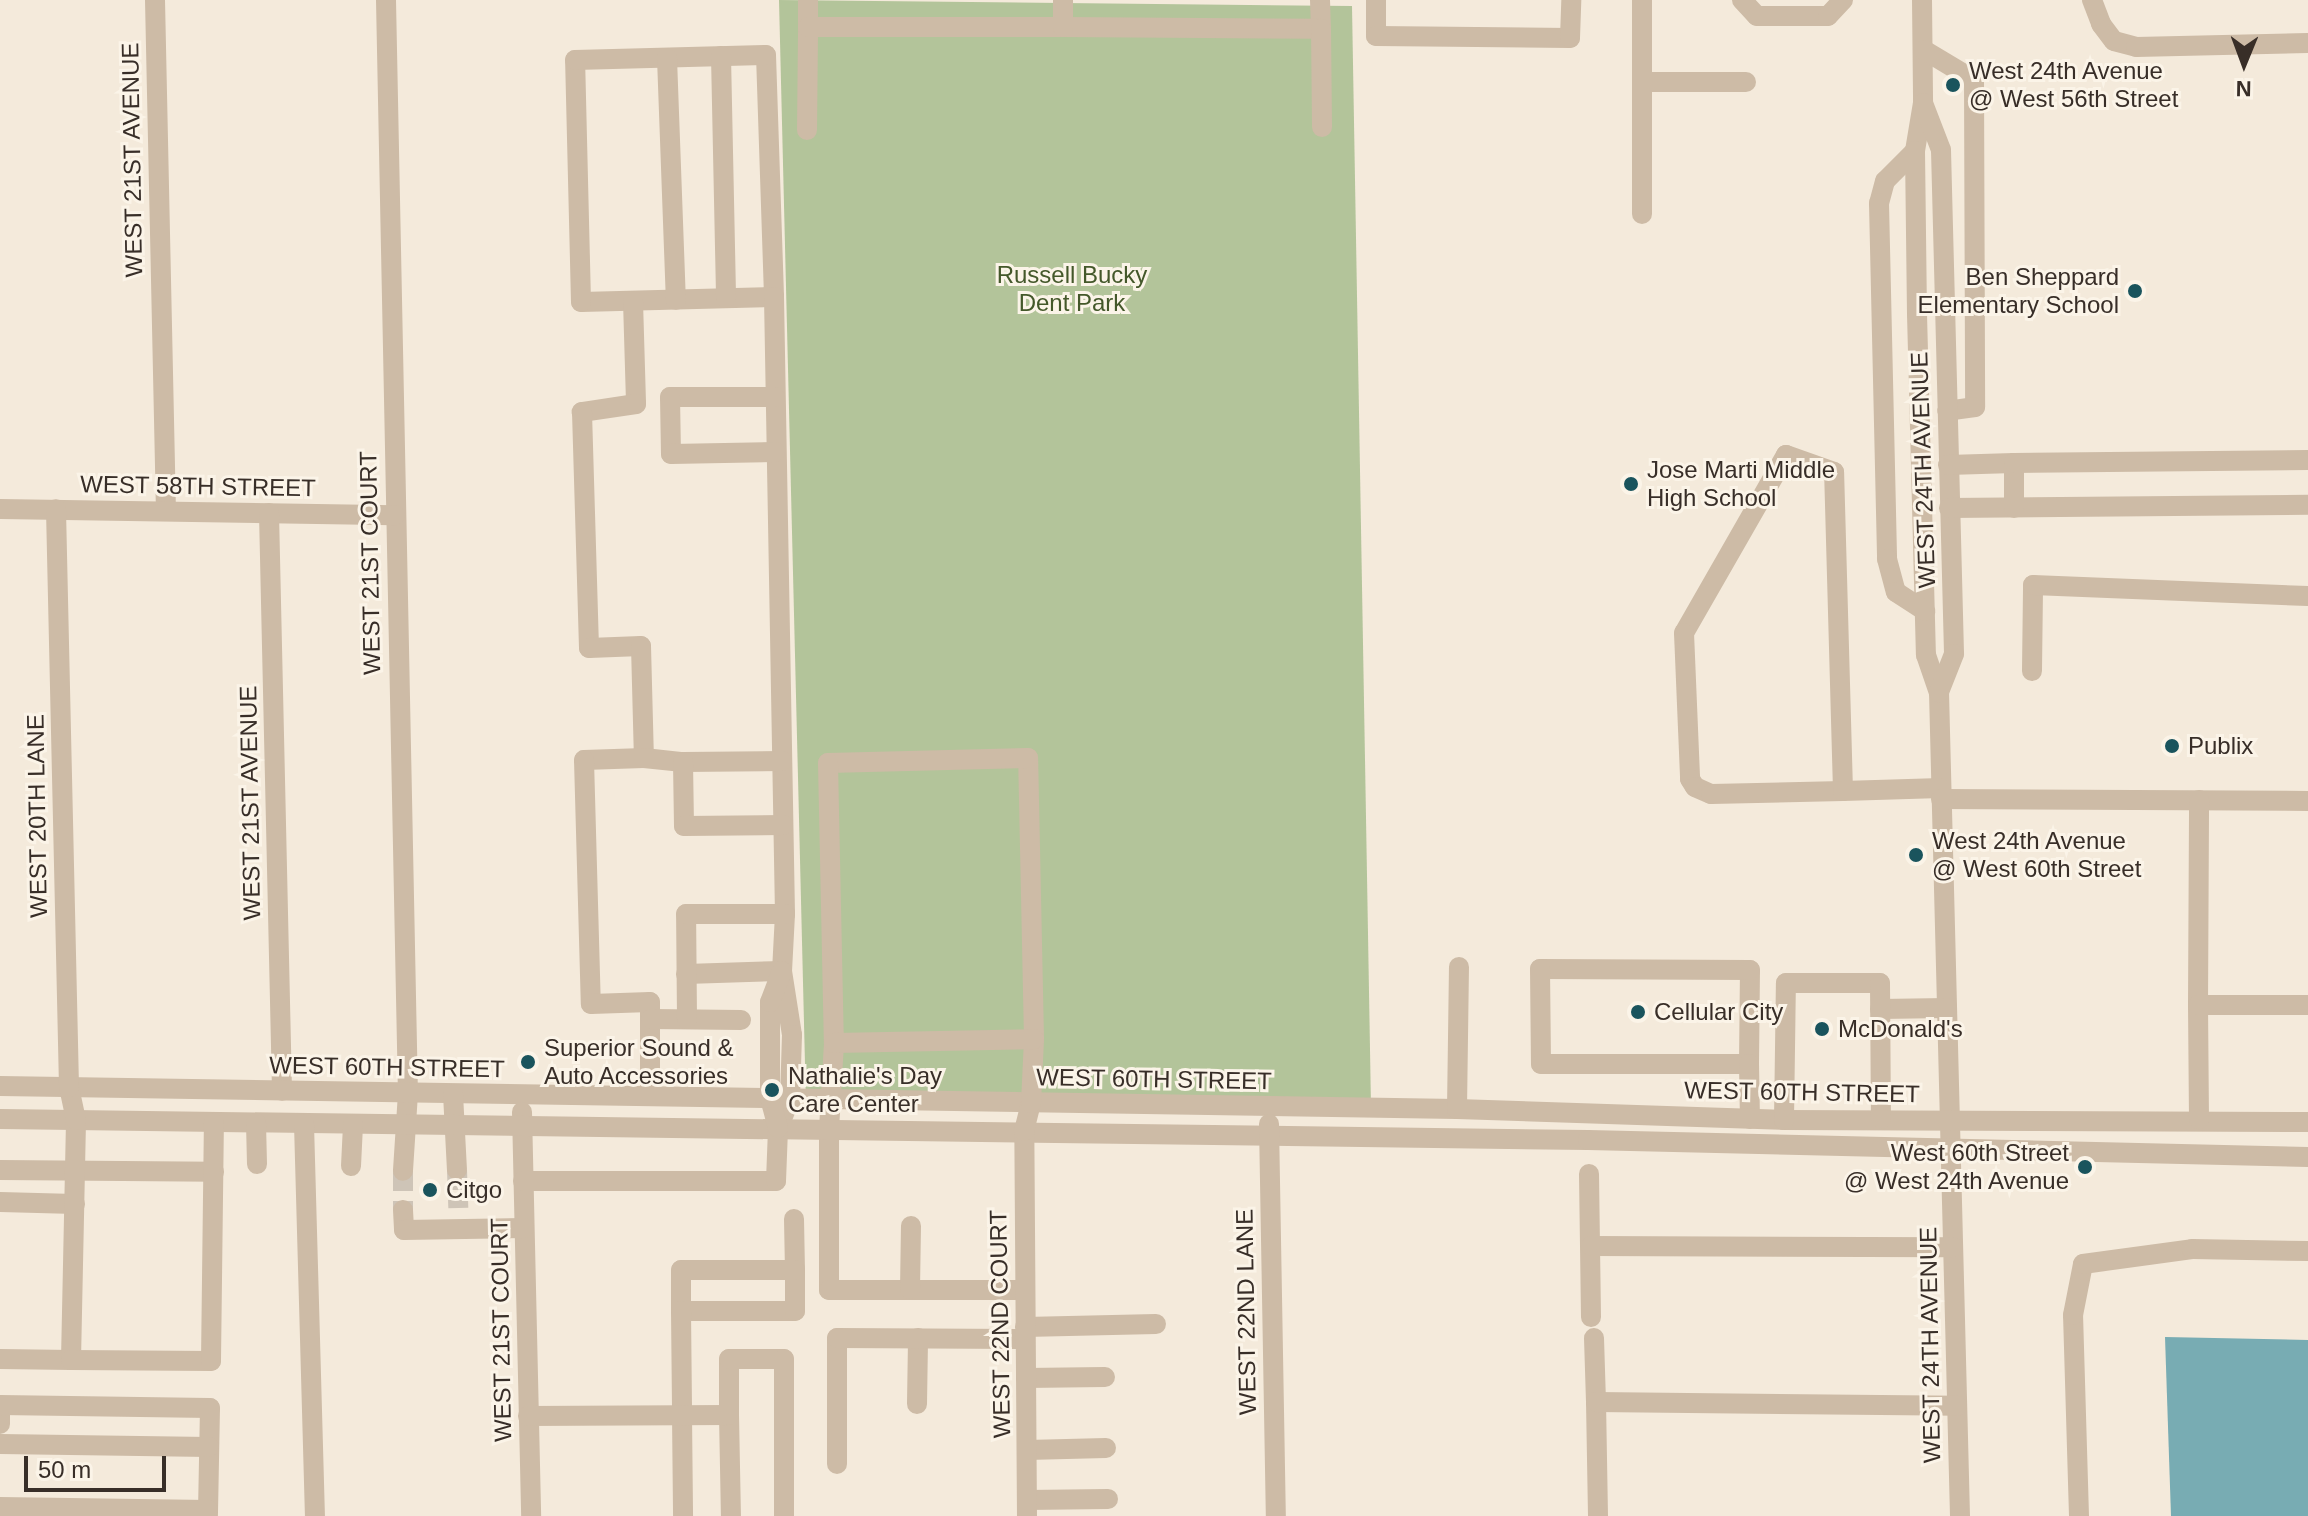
<!DOCTYPE html>
<style>
body{margin:0}
#map{position:relative;width:2308px;height:1516px;overflow:hidden;background:#f4eadb;font-family:Arial,sans-serif}
div>[style]{position:absolute}
.green>*{inset:0;background:#b3c49a}
.water>*{inset:0;background:#78acb3}
.minor-tunnel>*{height:20px;margin-top:-10px;transform-origin:0;background:repeating-linear-gradient(90deg,#cec4b7 0 20px,transparent 0 30px)}
.minor>*{height:20px;margin:-10px;padding:0 10px;transform-origin:10px;border-radius:10px;background:#cdbba6}
.dots>*{width:22px;height:22px;translate:-50% -50%;box-sizing:border-box;border:4px solid #fbf4e8;border-radius:50%}
span{translate:-50% -50%;white-space:nowrap;text-align:center;line-height:1.15;-webkit-text-stroke:6px #fbf4e8;paint-order:stroke}
.poi-label{font-size:24px;color:#382e28}
.left{translate:0 -50%;text-align:left}
.right{translate:-100% -50%;text-align:right}
.street-label{font-size:24px;color:#382e28}
.park-label{font-size:24px;color:#44582a}
.north{position:absolute;left:2204px;top:24px;width:80px;height:80px;-webkit-text-stroke:6px #fbf4e8;paint-order:stroke;rotate:181deg;font-size:22px;font-weight:700;line-height:32px;text-align:center;color:#382e28}
.north::after{content:'';display:block;margin:auto;width:28px;height:36px;background:#382e28;clip-path:polygon(50% 0,100% 100%,50% 72%,0 100%)}
.scale{position:absolute;left:24px;top:1456px;width:142px;height:36px;box-sizing:border-box;border:4px solid #382e28;border-top:0;padding-left:10px;font-size:24px;line-height:28px;white-space:nowrap;color:#382e28;-webkit-text-stroke:6px #fbf4e8;paint-order:stroke}
</style>
<div id="map">
<div class="green">
<i style="clip-path:polygon(779px 0,1352px 6px,1371px 1107px,806px 1105px)"></i>
</div>
<div class="water">
<i style="clip-path:polygon(2165px 1337px,2308px 1340px,2308px 1516px,2171px 1516px)"></i>
</div>
<div class="minor-tunnel">
<i style="left:457px;top:1170px;width:38px;rotate:88deg"></i>
<i style="left:403px;top:1171px;width:39px;rotate:90deg"></i>
</div>
<div class="minor">
<i style="left:155px;top:0;width:511px;rotate:88.77deg"></i>
<i style="left:386px;top:0;width:1093px;rotate:88.85deg"></i>
<i style="left:408px;top:1093px;width:78px;rotate:93.7deg"></i>
<i style="left:1320px;top:0;width:29px;rotate:88deg"></i>
<i style="left:1376px;top:0;width:36px;rotate:90deg"></i>
<i style="left:1376px;top:36px;width:194px;rotate:0.6deg"></i>
<i style="left:1570px;top:38px;width:38px;rotate:-88deg"></i>
<i style="left:1742px;top:0;width:22px;rotate:47deg"></i>
<i style="left:1757px;top:16px;width:71px"></i>
<i style="left:1828px;top:16px;width:22px;rotate:-47deg"></i>
<i style="left:1922px;top:0;width:103px;rotate:89.4deg"></i>
<i style="left:1923px;top:103px;width:49px;rotate:99.5deg"></i>
<i style="left:1915px;top:151px;width:163px;rotate:89.3deg"></i>
<i style="left:1917px;top:314px;width:341px;rotate:88.5deg"></i>
<i style="left:1926px;top:655px;width:39px;rotate:71deg"></i>
<i style="left:1939px;top:692px;width:824px;rotate:88.54deg"></i>
<i style="left:2092px;top:0;width:26px;rotate:69deg"></i>
<i style="left:2101px;top:24px;width:21px;rotate:53deg"></i>
<i style="left:2114px;top:41px;width:23px;rotate:15deg"></i>
<i style="left:2136px;top:47px;width:172px;rotate:-1.3deg"></i>
<i style="left:808px;top:27px;width:27px;rotate:-90deg"></i>
<i style="left:1063px;top:27px;width:258px;rotate:0.4deg"></i>
<i style="left:1321px;top:29px;width:98px;rotate:89.4deg"></i>
<i style="left:1924px;top:50px;width:58px;rotate:31deg"></i>
<i style="left:1974px;top:80px;width:327px;rotate:89.8deg"></i>
<i style="left:1975px;top:407px;width:28px;rotate:172deg"></i>
<i style="left:766px;top:55px;width:242px;rotate:88.1deg"></i>
<i style="left:774px;top:297px;width:193px;rotate:178.5deg"></i>
<i style="left:581px;top:302px;width:242px;rotate:-91.4deg"></i>
<i style="left:575px;top:60px;width:191px;rotate:-1.5deg"></i>
<i style="left:721px;top:56px;width:242px;rotate:88.8deg"></i>
<i style="left:667px;top:58px;width:242px;rotate:87.9deg"></i>
<i style="left:1642px;top:82px;width:104px"></i>
<i style="left:1923px;top:103px;width:50px;rotate:69deg"></i>
<i style="left:1941px;top:150px;width:504px;rotate:88.52deg"></i>
<i style="left:1954px;top:654px;width:41px;rotate:111.5deg"></i>
<i style="left:807px;top:130px;width:103px;rotate:-89.4deg"></i>
<i style="left:808px;top:27px;width:255px"></i>
<i style="left:1063px;top:27px;width:27px;rotate:-90deg"></i>
<i style="left:1915px;top:151px;width:42px;rotate:135deg"></i>
<i style="left:1885px;top:181px;width:23px;rotate:105deg"></i>
<i style="left:1879px;top:203px;width:356px;rotate:88.7deg"></i>
<i style="left:1887px;top:559px;width:34px;rotate:75deg"></i>
<i style="left:1896px;top:592px;width:35px;rotate:33deg"></i>
<i style="left:1642px;top:214px;width:214px;rotate:-90deg"></i>
<i style="left:774px;top:297px;width:617px;rotate:88.98deg"></i>
<i style="left:785px;top:914px;width:57px;rotate:93deg"></i>
<i style="left:782px;top:971px;width:65px;rotate:81.1deg"></i>
<i style="left:792px;top:1035px;width:64px;rotate:91.8deg"></i>
<i style="left:790px;top:1099px;width:31px;rotate:112deg"></i>
<i style="left:633px;top:301px;width:103px;rotate:88.3deg"></i>
<i style="left:636px;top:404px;width:55px;rotate:171.6deg"></i>
<i style="left:582px;top:412px;width:236px;rotate:88.3deg"></i>
<i style="left:589px;top:648px;width:52px;rotate:-2.2deg"></i>
<i style="left:641px;top:646px;width:112px;rotate:88.5deg"></i>
<i style="left:644px;top:758px;width:60px;rotate:178.1deg"></i>
<i style="left:584px;top:760px;width:244px;rotate:88.4deg"></i>
<i style="left:591px;top:1004px;width:59px;rotate:-1.9deg"></i>
<i style="left:650px;top:1002px;width:92px;rotate:90deg"></i>
<i style="left:775px;top:397px;width:105px;rotate:180deg"></i>
<i style="left:670px;top:397px;width:57px;rotate:89deg"></i>
<i style="left:671px;top:454px;width:104px;rotate:-1.1deg"></i>
<i style="left:1948px;top:465px;width:66px;rotate:-1.7deg"></i>
<i style="left:1949px;top:508px;width:359px;rotate:-0.5deg"></i>
<i style="left:2014px;top:508px;width:45px;rotate:-90deg"></i>
<i style="left:2014px;top:463px;width:294px;rotate:-0.6deg"></i>
<i style="left:0;top:509px;width:395px;rotate:0.9deg"></i>
<i style="left:269px;top:513px;width:578px;rotate:88.71deg"></i>
<i style="left:2032px;top:671px;width:86px;rotate:-89.3deg"></i>
<i style="left:2033px;top:585px;width:275px;rotate:2.3deg"></i>
<i style="left:644px;top:758px;width:39px;rotate:6deg"></i>
<i style="left:782px;top:761px;width:99px;rotate:179.4deg"></i>
<i style="left:683px;top:762px;width:64px;rotate:89.1deg"></i>
<i style="left:684px;top:826px;width:99px;rotate:-0.6deg"></i>
<i style="left:1843px;top:791px;width:319px;rotate:-91.6deg"></i>
<i style="left:1834px;top:472px;width:51px;rotate:-160.5deg"></i>
<i style="left:1786px;top:455px;width:205px;rotate:119.8deg"></i>
<i style="left:1684px;top:633px;width:146px;rotate:87.6deg"></i>
<i style="left:1690px;top:779px;width:9px;rotate:58deg"></i>
<i style="left:1695px;top:787px;width:17px;rotate:24deg"></i>
<i style="left:1711px;top:794px;width:132px;rotate:-1.3deg"></i>
<i style="left:1843px;top:791px;width:98px;rotate:-1.8deg"></i>
<i style="left:1941px;top:799px;width:367px;rotate:0.3deg"></i>
<i style="left:686px;top:974px;width:96px;rotate:-1.8deg"></i>
<i style="left:2198px;top:1005px;width:205px;rotate:-89.7deg"></i>
<i style="left:1880px;top:1009px;width:67px;rotate:-0.9deg"></i>
<i style="left:651px;top:1019px;width:90px;rotate:0.6deg"></i>
<i style="left:687px;top:1019px;width:105px;rotate:-90.5deg"></i>
<i style="left:686px;top:914px;width:99px"></i>
<i style="left:834px;top:1043px;width:87px;rotate:93.3deg"></i>
<i style="left:829px;top:1130px;width:160px;rotate:90deg"></i>
<i style="left:829px;top:1290px;width:196px"></i>
<i style="left:1749px;top:1064px;width:94px;rotate:-89.4deg"></i>
<i style="left:1750px;top:970px;width:210px;rotate:-179.7deg"></i>
<i style="left:1540px;top:969px;width:95px;rotate:89.4deg"></i>
<i style="left:1541px;top:1064px;width:208px"></i>
<i style="left:1749px;top:1064px;width:55px;rotate:89deg"></i>
<i style="left:0;top:1086px;width:1457px;rotate:0.9deg"></i>
<i style="left:1457px;top:1109px;width:327px;rotate:1.9deg"></i>
<i style="left:1784px;top:1120px;width:524px;rotate:0.22deg"></i>
<i style="left:453px;top:1094px;width:76px;rotate:87deg"></i>
<i style="left:1457px;top:1109px;width:142px;rotate:-89.2deg"></i>
<i style="left:522px;top:1112px;width:404px;rotate:88.7deg"></i>
<i style="left:0;top:1119px;width:1588px;rotate:0.76deg"></i>
<i style="left:1588px;top:1140px;width:720px;rotate:1.35deg"></i>
<i style="left:2199px;top:1119px;width:114px;rotate:-90.5deg"></i>
<i style="left:2198px;top:1005px;width:110px"></i>
<i style="left:1784px;top:1120px;width:137px;rotate:-89.2deg"></i>
<i style="left:1786px;top:983px;width:94px"></i>
<i style="left:1880px;top:983px;width:136px;rotate:89.6deg"></i>
<i style="left:256px;top:1123px;width:41px;rotate:88.6deg"></i>
<i style="left:304px;top:1124px;width:392px;rotate:88.4deg"></i>
<i style="left:1269px;top:1124px;width:392px;rotate:89deg"></i>
<i style="left:351px;top:1166px;width:41px;rotate:-87.2deg"></i>
<i style="left:0;top:1170px;width:214px;rotate:0.5deg"></i>
<i style="left:1589px;top:1174px;width:143px;rotate:89.2deg"></i>
<i style="left:523px;top:1181px;width:253px"></i>
<i style="left:776px;top:1181px;width:53px;rotate:-87.8deg"></i>
<i style="left:778px;top:1128px;width:31px;rotate:-105deg"></i>
<i style="left:770px;top:1098px;width:96px;rotate:-90deg"></i>
<i style="left:770px;top:1002px;width:33px;rotate:-69deg"></i>
<i style="left:0;top:1202px;width:75px;rotate:1.5deg"></i>
<i style="left:403px;top:1210px;width:20px;rotate:87deg"></i>
<i style="left:404px;top:1230px;width:120px;rotate:-1deg"></i>
<i style="left:794px;top:1219px;width:51px;rotate:88.9deg"></i>
<i style="left:1591px;top:1246px;width:362px;rotate:0.2deg"></i>
<i style="left:910px;top:1289px;width:63px;rotate:-89.1deg"></i>
<i style="left:681px;top:1311px;width:114px"></i>
<i style="left:795px;top:1311px;width:41px;rotate:-90deg"></i>
<i style="left:795px;top:1270px;width:114px;rotate:180deg"></i>
<i style="left:681px;top:1270px;width:41px;rotate:90deg"></i>
<i style="left:681px;top:1311px;width:104px;rotate:89.4deg"></i>
<i style="left:682px;top:1415px;width:101px;rotate:89.4deg"></i>
<i style="left:1025px;top:1327px;width:131px;rotate:-1.3deg"></i>
<i style="left:1594px;top:1338px;width:64px;rotate:88.2deg"></i>
<i style="left:0;top:1359px;width:71px;rotate:0.8deg"></i>
<i style="left:71px;top:1360px;width:240px;rotate:-88.8deg"></i>
<i style="left:76px;top:1120px;width:34px;rotate:-102deg"></i>
<i style="left:69px;top:1087px;width:578px;rotate:-91.29deg"></i>
<i style="left:71px;top:1360px;width:140px;rotate:0.4deg"></i>
<i style="left:211px;top:1361px;width:238px;rotate:-89.3deg"></i>
<i style="left:1026px;top:1378px;width:79px;rotate:-0.7deg"></i>
<i style="left:917px;top:1404px;width:66px;rotate:-89.1deg"></i>
<i style="left:729px;top:1415px;width:101px;rotate:88.9deg"></i>
<i style="left:528px;top:1416px;width:201px;rotate:-0.3deg"></i>
<i style="left:729px;top:1415px;width:56px;rotate:-90deg"></i>
<i style="left:729px;top:1359px;width:55px"></i>
<i style="left:784px;top:1359px;width:157px;rotate:90deg"></i>
<i style="left:0;top:1424px;width:19px;rotate:-90deg"></i>
<i style="left:0;top:1405px;width:210px;rotate:0.8deg"></i>
<i style="left:210px;top:1408px;width:108px;rotate:91.1deg"></i>
<i style="left:0;top:1444px;width:209px;rotate:0.8deg"></i>
<i style="left:1027px;top:1450px;width:79px;rotate:-1.5deg"></i>
<i style="left:837px;top:1464px;width:126px;rotate:-90deg"></i>
<i style="left:837px;top:1338px;width:188px;rotate:0.3deg"></i>
<i style="left:1027px;top:1500px;width:81px;rotate:-0.7deg"></i>
<i style="left:0;top:1507px;width:208px;rotate:0.8deg"></i>
<i style="left:1027px;top:1516px;width:385px;rotate:-90.4deg"></i>
<i style="left:1024px;top:1131px;width:29px;rotate:-76deg"></i>
<i style="left:1031px;top:1103px;width:64px;rotate:-87.3deg"></i>
<i style="left:1034px;top:1039px;width:281px;rotate:-91.2deg"></i>
<i style="left:1028px;top:758px;width:200px;rotate:178.6deg"></i>
<i style="left:828px;top:763px;width:280px;rotate:88.8deg"></i>
<i style="left:834px;top:1043px;width:200px;rotate:-1.1deg"></i>
<i style="left:1598px;top:1516px;width:114px;rotate:-91deg"></i>
<i style="left:1596px;top:1402px;width:361px;rotate:0.6deg"></i>
<i style="left:2079px;top:1516px;width:201px;rotate:-91.7deg"></i>
<i style="left:2073px;top:1315px;width:52px;rotate:-78.9deg"></i>
<i style="left:2083px;top:1264px;width:110px;rotate:-7.8deg"></i>
<i style="left:2192px;top:1249px;width:116px;rotate:1deg"></i>
</div>
<div class="dots">
<i style="left:1953px;top:85px;background:#1a545d"></i>
<i style="left:2135px;top:291px;background:#1a545d"></i>
<i style="left:1631px;top:484px;background:#1a545d"></i>
<i style="left:2172px;top:746px;background:#1a545d"></i>
<i style="left:1916px;top:855px;background:#1a545d"></i>
<i style="left:1638px;top:1012px;background:#1a545d"></i>
<i style="left:1822px;top:1029px;background:#1a545d"></i>
<i style="left:528px;top:1062px;background:#1a545d"></i>
<i style="left:772px;top:1090px;background:#1a545d"></i>
<i style="left:2085px;top:1167px;background:#1a545d"></i>
<i style="left:430px;top:1190px;background:#1a545d"></i>
</div>
<div class="poi-label">
<span class="left" style="left:1969px;top:85px">West 24th Avenue<br>@ West 56th Street</span>
<span class="right" style="left:2119px;top:291px">Ben Sheppard<br>Elementary School</span>
<span class="left" style="left:1647px;top:484px">Jose Marti Middle<br>High School</span>
<span class="left" style="left:2188px;top:746px">Publix</span>
<span class="left" style="left:1932px;top:855px">West 24th Avenue<br>@ West 60th Street</span>
<span class="left" style="left:1654px;top:1012px">Cellular City</span>
<span class="left" style="left:1838px;top:1029px">McDonald's</span>
<span class="left" style="left:544px;top:1062px">Superior Sound &amp;<br>Auto Accessories</span>
<span class="left" style="left:788px;top:1090px">Nathalie's Day<br>Care Center</span>
<span class="right" style="left:2069px;top:1167px">West 60th Street<br>@ West 24th Avenue</span>
<span class="left" style="left:446px;top:1190px">Citgo</span>
</div>
<div class="street-label">
<span style="left:132px;top:160px;rotate:-91deg">WEST 21ST AVENUE</span>
<span style="left:1923px;top:470px;rotate:-92deg">WEST 24TH AVENUE</span>
<span style="left:198px;top:486px;rotate:1deg">WEST 58TH STREET</span>
<span style="left:370px;top:563px;rotate:-91deg">WEST 21ST COURT</span>
<span style="left:250px;top:803px;rotate:-91deg">WEST 21ST AVENUE</span>
<span style="left:37px;top:816px;rotate:-91deg">WEST 20TH LANE</span>
<span style="left:387px;top:1067px;rotate:1deg">WEST 60TH STREET</span>
<span style="left:1154px;top:1079px;rotate:1deg">WEST 60TH STREET</span>
<span style="left:1802px;top:1092px;rotate:1deg">WEST 60TH STREET</span>
<span style="left:1246px;top:1312px;rotate:-91deg">WEST 22ND LANE</span>
<span style="left:1000px;top:1324px;rotate:-91deg">WEST 22ND COURT</span>
<span style="left:501px;top:1330px;rotate:-91deg">WEST 21ST COURT</span>
<span style="left:1930px;top:1345px;rotate:-91deg">WEST 24TH AVENUE</span>
</div>
<div class="park-label">
<span style="left:1072px;top:289px">Russell Bucky<br>Dent Park</span>
</div>
<div class="north">N</div>
<div class="scale">50 m</div>
</div>
